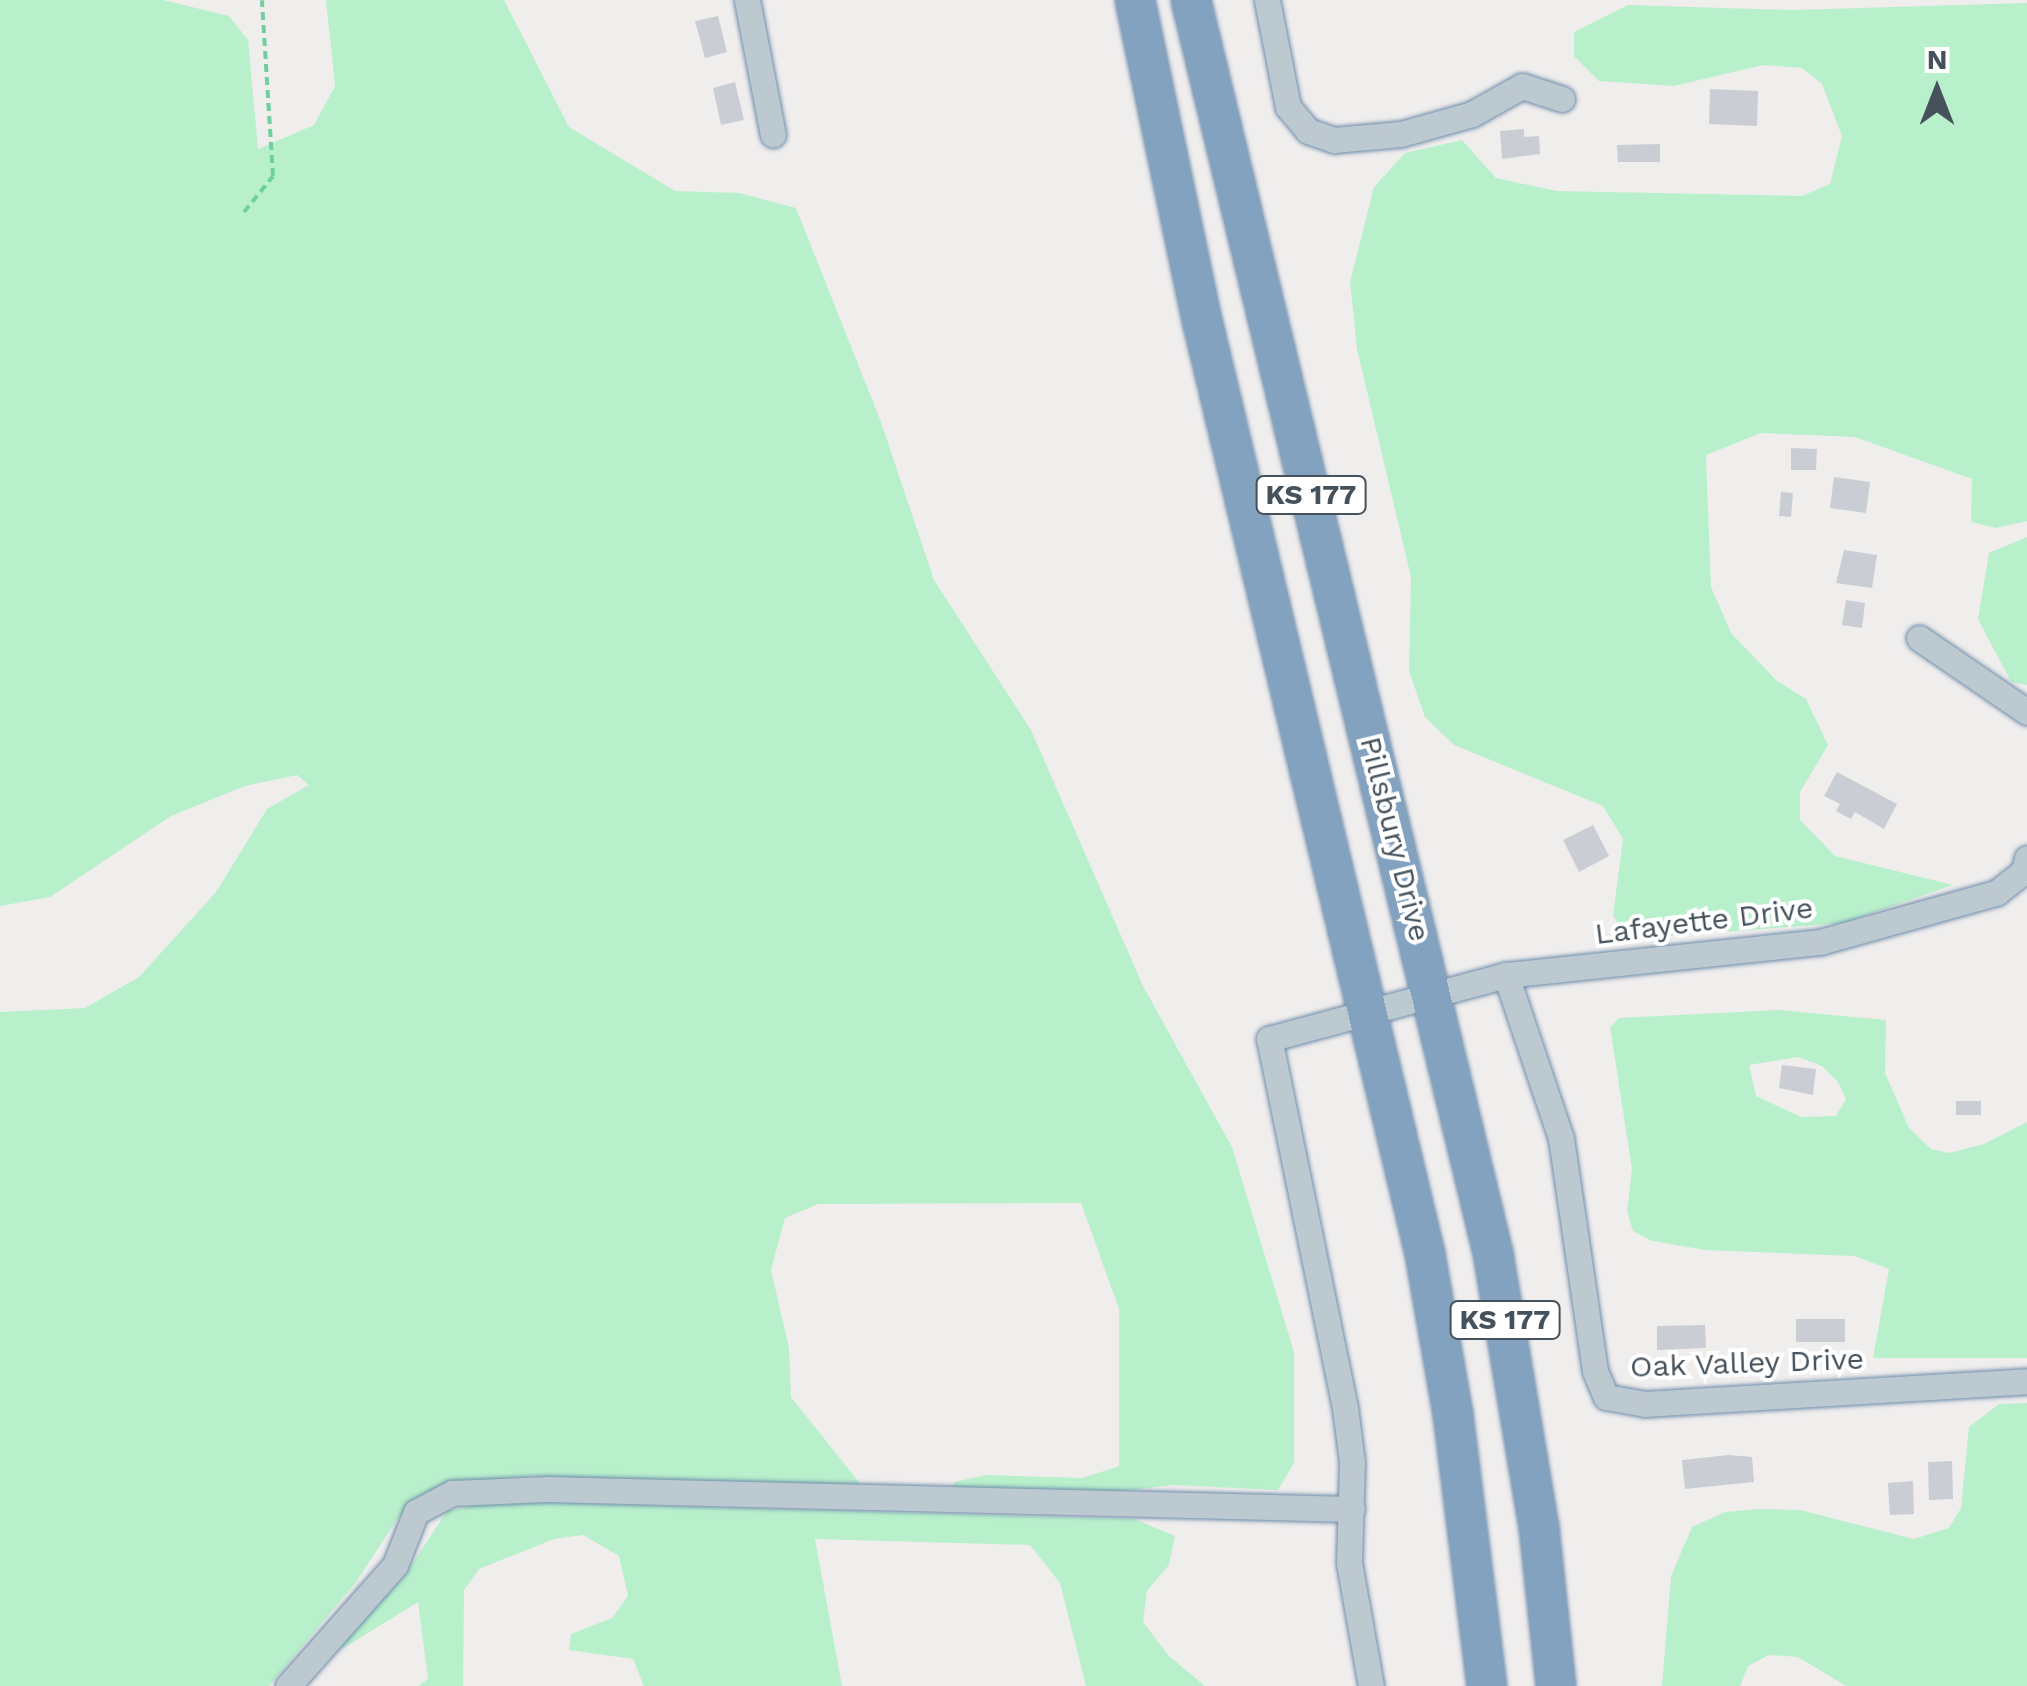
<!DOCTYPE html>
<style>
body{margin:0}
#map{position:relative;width:2027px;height:1686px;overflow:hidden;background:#f0eded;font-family:"Work Sans",sans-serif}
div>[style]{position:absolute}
.green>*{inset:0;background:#b9f0cc}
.building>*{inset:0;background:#cacdd3}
.path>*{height:4px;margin-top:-2px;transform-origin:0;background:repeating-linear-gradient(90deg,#70d09d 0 8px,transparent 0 13px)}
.roads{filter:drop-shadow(0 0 2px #6e8dab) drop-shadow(0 0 2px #6e8dab)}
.minor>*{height:25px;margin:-12.5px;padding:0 12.5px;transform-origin:12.5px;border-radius:12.5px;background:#bdc9d0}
.highway>*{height:38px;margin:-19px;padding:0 19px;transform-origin:19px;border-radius:19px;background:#83a2bf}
span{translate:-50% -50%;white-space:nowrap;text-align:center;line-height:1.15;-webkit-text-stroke:8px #fff;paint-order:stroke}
.shield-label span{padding:2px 8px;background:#fff;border:2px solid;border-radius:8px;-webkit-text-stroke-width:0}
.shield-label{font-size:28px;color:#45525c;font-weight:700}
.street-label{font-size:30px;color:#45525c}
.north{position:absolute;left:1887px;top:40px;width:100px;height:100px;-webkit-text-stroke:8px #fff;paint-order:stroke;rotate:0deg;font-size:28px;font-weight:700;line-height:40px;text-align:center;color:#45525c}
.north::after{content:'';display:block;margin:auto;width:35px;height:45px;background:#45525c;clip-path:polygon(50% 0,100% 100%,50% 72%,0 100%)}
</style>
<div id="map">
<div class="green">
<i style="clip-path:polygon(0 0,163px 0,229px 16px,248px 40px,258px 149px,314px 125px,335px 86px,326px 0,504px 0,569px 127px,675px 191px,740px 193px,796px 208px,881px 422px,934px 580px,1031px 730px,1143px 986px,1232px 1147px,1294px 1352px,1294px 1463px,1278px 1490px,1173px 1485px,1113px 1492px,952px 1491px,954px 1482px,987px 1475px,1083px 1478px,1119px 1466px,1119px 1309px,1081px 1203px,818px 1204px,785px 1218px,771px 1270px,789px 1348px,791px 1397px,866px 1491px,532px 1476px,460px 1483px,421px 1498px,398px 1518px,356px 1582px,269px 1686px,0 1686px,0 1012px,85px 1008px,139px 977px,216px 892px,267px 809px,309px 785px,297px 775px,245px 786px,171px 816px,50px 897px,0 906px)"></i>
<i style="clip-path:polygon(2027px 3px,2027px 521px,1996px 528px,1971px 522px,1972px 479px,1855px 437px,1761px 433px,1706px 455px,1711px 587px,1731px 633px,1777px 681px,1806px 699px,1828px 745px,1800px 792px,1800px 820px,1835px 856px,1953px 885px,1843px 923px,1627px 939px,1613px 915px,1623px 839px,1603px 806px,1454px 745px,1425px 717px,1409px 671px,1411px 577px,1357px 349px,1350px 282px,1374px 187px,1405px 153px,1462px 140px,1496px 178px,1557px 191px,1802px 196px,1830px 184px,1842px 136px,1822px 84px,1802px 68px,1763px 65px,1674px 86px,1599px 81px,1574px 56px,1574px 32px,1628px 5px,1792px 10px)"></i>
<i style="clip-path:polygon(2027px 537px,2027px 685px,2011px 682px,1978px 619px,1989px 553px)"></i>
<i style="clip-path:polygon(evenodd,1779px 1010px,1886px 1020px,1885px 1073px,1909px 1128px,1931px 1149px,1949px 1153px,1984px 1144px,2027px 1122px,2027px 1358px,1873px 1358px,1889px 1269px,1855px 1256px,1705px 1250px,1652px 1241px,1633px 1231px,1627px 1211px,1632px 1169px,1610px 1027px,1619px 1018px,1779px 1010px,1798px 1057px,1822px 1066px,1838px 1082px,1846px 1099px,1836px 1116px,1801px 1117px,1756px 1096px,1749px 1065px,1798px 1057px)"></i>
<i style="clip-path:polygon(2027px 1403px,2027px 1686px,1846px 1686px,1798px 1657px,1769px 1655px,1748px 1666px,1740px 1686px,1662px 1686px,1671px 1576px,1692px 1527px,1725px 1512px,1757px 1509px,1800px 1510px,1914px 1539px,1949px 1528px,1961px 1508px,1969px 1427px,1999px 1404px)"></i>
<i style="clip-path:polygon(495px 1501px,1134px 1519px,1175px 1536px,1169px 1565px,1147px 1591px,1143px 1622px,1169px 1656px,1205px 1686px,1086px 1686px,1060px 1583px,1030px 1545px,815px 1539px,842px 1686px,644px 1686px,633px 1659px,569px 1650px,571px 1634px,612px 1618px,628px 1596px,619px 1556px,583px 1535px,554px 1539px,479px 1569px,464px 1590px,463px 1686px,418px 1686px,428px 1679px,418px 1602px,342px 1649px,345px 1636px,402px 1579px,447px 1511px)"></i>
</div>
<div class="building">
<i style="clip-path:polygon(718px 16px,727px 52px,705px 58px,695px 21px)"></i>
<i style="clip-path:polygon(735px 82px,744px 120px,721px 125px,713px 88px)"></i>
<i style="clip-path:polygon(1710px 89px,1758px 91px,1757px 126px,1709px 124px)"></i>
<i style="clip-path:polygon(1524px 129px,1524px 137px,1539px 136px,1540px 154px,1502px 159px,1500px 131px)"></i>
<i style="clip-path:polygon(1660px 144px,1660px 162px,1618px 162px,1617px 145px)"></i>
<i style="clip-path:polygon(1791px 448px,1817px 449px,1816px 470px,1791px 470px)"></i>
<i style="clip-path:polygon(1834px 477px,1870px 482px,1866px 513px,1830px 508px)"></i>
<i style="clip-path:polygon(1781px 492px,1793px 493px,1791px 517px,1779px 516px)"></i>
<i style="clip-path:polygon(1844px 550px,1877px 555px,1872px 588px,1836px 583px)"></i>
<i style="clip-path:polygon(1846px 600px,1865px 603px,1862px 628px,1842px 625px)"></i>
<i style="clip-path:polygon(1837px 772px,1897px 804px,1884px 829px,1855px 812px,1851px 819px,1836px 811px,1840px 804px,1824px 796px)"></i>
<i style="clip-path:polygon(1593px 825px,1609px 856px,1579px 872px,1563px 840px)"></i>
<i style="clip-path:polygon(1782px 1065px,1816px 1069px,1813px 1095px,1779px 1088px)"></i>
<i style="clip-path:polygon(1956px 1101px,1981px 1101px,1981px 1115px,1956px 1115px)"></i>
<i style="clip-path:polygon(1796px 1319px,1845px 1319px,1845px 1342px,1796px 1342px)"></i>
<i style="clip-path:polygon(1705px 1325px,1706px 1348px,1657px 1350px,1657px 1326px)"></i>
<i style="clip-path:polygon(1729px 1455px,1752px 1457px,1754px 1482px,1685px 1489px,1682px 1460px)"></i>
<i style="clip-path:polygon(1952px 1461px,1953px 1499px,1929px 1500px,1928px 1462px)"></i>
<i style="clip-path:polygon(1913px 1481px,1914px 1514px,1890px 1515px,1888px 1483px)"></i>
</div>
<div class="path">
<i style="left:244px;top:212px;width:46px;rotate:-51.1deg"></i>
<i style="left:273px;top:176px;width:176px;rotate:-93.6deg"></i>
</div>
<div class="roads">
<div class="minor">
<i style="left:747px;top:0;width:137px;rotate:79.1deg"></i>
<i style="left:1267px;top:0;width:109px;rotate:78.9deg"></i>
<i style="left:1288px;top:107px;width:31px;rotate:50deg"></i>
<i style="left:1308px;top:131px;width:28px;rotate:19deg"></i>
<i style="left:1334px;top:140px;width:67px;rotate:-5.1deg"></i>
<i style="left:1401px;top:134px;width:74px;rotate:-15.7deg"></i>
<i style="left:1472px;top:114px;width:57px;rotate:-29.2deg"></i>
<i style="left:1522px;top:86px;width:42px;rotate:18deg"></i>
<i style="left:1919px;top:638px;width:131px;rotate:34.4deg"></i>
<i style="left:1506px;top:975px;width:172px;rotate:71.4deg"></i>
<i style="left:1561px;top:1138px;width:235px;rotate:81.7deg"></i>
<i style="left:1595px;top:1371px;width:28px;rotate:67deg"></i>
<i style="left:1606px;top:1397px;width:39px;rotate:10deg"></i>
<i style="left:1644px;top:1404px;width:384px;rotate:-3.4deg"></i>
<i style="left:288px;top:1686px;width:162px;rotate:-48.5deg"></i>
<i style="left:395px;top:1565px;width:57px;rotate:-68.4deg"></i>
<i style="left:416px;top:1512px;width:41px;rotate:-27.8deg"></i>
<i style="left:452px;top:1493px;width:96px;rotate:-2.4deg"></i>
<i style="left:548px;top:1489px;width:804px;rotate:1.42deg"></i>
<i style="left:1371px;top:1686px;width:125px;rotate:-100.1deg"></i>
<i style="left:1349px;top:1563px;width:101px;rotate:-88.3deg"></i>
<i style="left:1352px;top:1462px;width:54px;rotate:-97.4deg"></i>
<i style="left:1345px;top:1408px;width:377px;rotate:-101.6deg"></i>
<i style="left:1269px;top:1039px;width:245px;rotate:-15.1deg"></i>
<i style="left:1506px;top:975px;width:316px;rotate:-6deg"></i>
<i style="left:1820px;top:942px;width:183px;rotate:-15.6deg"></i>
<i style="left:1996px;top:893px;width:36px;rotate:-38deg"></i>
<i style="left:2024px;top:871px;width:13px;rotate:-77deg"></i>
</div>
<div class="highway">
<i style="left:1135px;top:0;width:327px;rotate:78.2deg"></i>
<i style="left:1202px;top:320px;width:960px;rotate:76.57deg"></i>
<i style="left:1425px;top:1254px;width:162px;rotate:80.1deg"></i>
<i style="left:1453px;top:1414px;width:274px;rotate:82.9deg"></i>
<i style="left:1191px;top:0;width:1289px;rotate:76.45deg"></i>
<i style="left:1493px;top:1253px;width:278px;rotate:80.5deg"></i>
<i style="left:1539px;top:1527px;width:160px;rotate:83.9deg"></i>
</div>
</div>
<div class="shield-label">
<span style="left:1311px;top:495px">KS 177</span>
<span style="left:1505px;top:1320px">KS 177</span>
</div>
<div class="street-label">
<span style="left:1395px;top:839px;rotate:76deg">Pillsbury Drive</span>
<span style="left:1704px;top:921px;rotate:-7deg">Lafayette Drive</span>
<span style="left:1747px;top:1363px;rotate:-2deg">Oak Valley Drive</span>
</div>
<div class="north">N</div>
</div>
